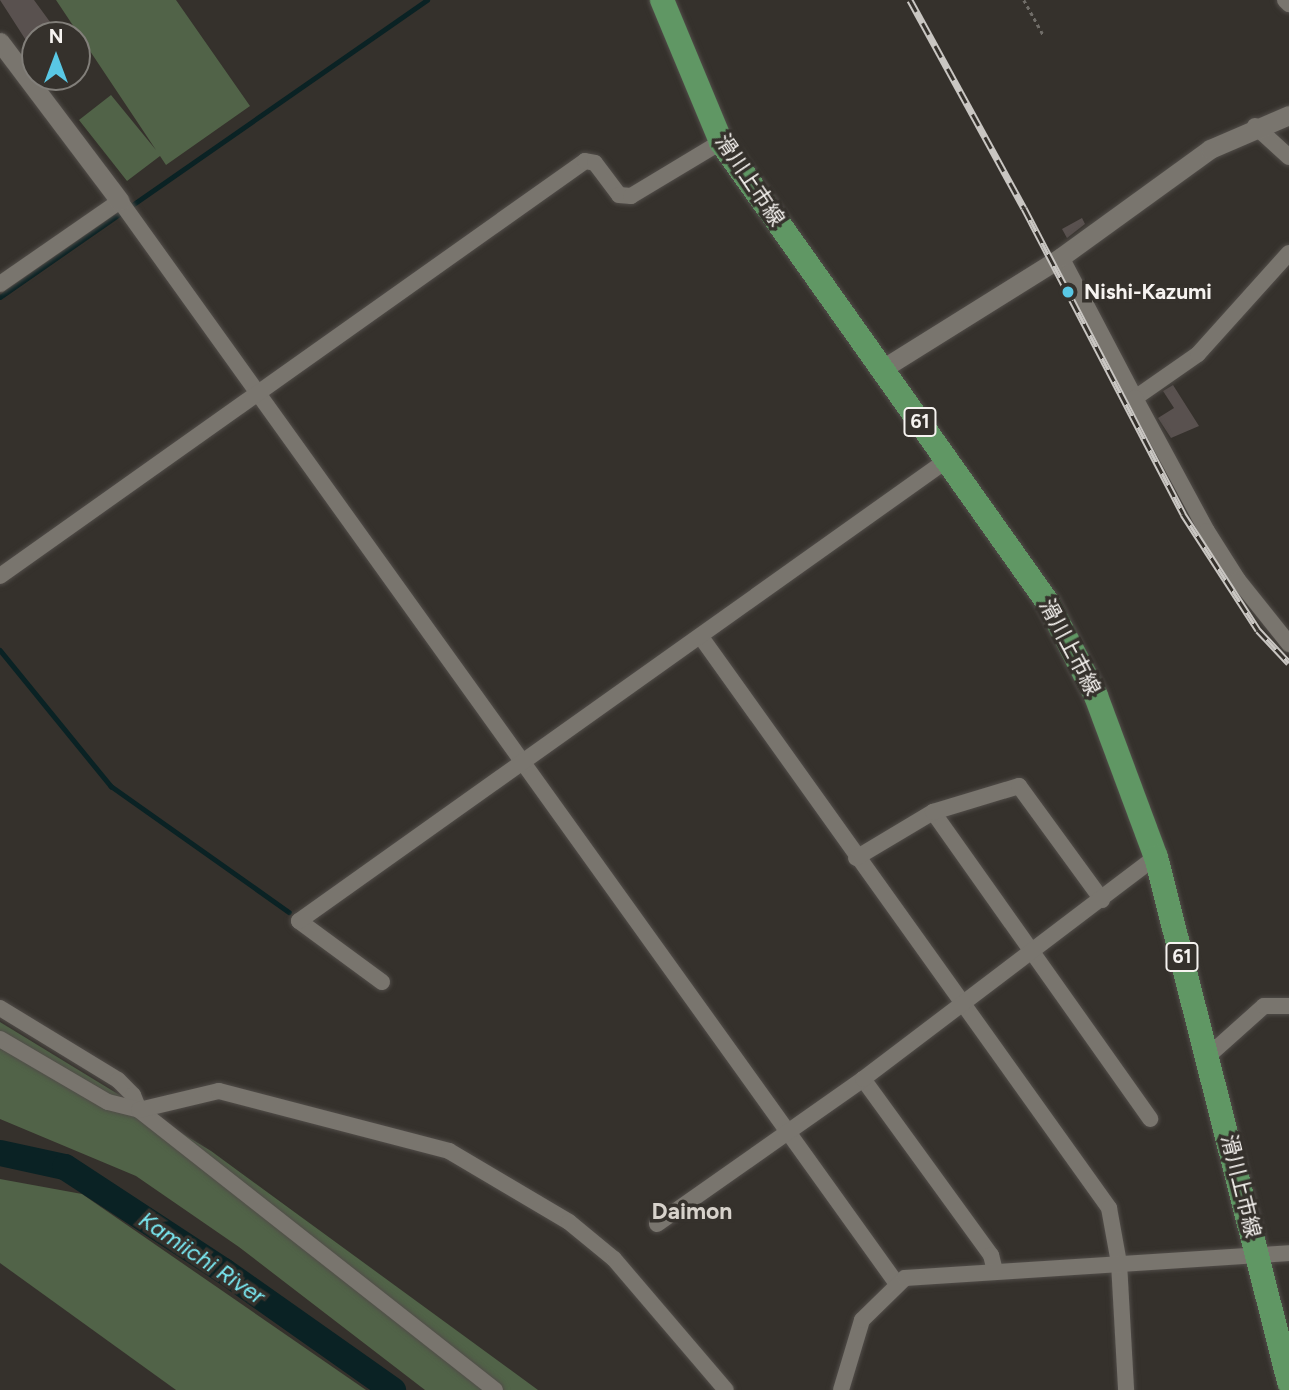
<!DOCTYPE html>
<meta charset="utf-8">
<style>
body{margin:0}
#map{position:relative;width:1289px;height:1390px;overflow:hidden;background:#35312c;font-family:Figtree,"Noto Sans JP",sans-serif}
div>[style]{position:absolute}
.green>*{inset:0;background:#516348}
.stream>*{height:4.5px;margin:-2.25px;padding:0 2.25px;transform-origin:2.25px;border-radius:2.25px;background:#0a2224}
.river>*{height:26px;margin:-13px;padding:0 13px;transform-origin:13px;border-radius:13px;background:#0a2224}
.building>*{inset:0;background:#59514f}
.path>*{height:2.5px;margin-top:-1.25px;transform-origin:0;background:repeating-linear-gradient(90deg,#716e69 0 3.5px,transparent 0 7px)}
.roads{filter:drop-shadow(0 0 2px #514d49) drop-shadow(0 0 2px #514d49)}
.minor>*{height:16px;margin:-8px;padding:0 8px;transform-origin:8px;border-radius:8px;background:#79756e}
.tertiary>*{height:19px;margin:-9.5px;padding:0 9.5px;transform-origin:9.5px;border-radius:9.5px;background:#79756e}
.primary>*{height:24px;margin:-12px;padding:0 12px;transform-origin:12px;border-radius:12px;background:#609764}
.rail>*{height:7px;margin-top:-3.5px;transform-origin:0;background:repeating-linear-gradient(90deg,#35312c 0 13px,#c9c6c2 0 26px);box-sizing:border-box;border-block:2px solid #c9c6c2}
.dots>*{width:19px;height:19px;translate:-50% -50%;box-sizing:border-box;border:4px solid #35312c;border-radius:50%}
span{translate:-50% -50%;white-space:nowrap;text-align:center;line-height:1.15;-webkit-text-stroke:7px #35312c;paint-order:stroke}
.shield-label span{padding:2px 5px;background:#35312c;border:2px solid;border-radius:5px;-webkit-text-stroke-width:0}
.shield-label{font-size:19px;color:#f6f3f0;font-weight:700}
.street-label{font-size:21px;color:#f6f3f0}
.poi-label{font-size:21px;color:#f6f3f0;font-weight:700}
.left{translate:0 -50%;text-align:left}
.neighbourhood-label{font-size:23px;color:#d7d2cb;font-weight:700}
.water-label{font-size:23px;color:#7bebf5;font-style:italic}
.north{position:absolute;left:21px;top:21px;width:70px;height:70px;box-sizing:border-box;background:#35312c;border:2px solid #827f7a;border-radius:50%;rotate:0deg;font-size:19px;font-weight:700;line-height:28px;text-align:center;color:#f6f3f0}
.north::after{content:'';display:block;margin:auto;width:24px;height:32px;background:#59c8e5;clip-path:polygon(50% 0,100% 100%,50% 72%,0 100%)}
</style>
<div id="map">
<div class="green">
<i style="clip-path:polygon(56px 0,176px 0,250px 106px,166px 165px,160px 156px,127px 181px,79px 120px,111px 95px,156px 150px)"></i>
<i style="clip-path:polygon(0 1022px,211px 1151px,538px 1390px,425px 1390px,239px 1247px,136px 1176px,0 1119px)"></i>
<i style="clip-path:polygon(0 1179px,82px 1194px,366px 1390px,176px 1390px,0 1263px)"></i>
</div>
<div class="stream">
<i style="left:0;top:297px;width:520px;rotate:-34.82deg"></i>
<i style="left:0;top:650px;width:176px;rotate:50.8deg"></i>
<i style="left:111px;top:786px;width:218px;rotate:35.3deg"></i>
</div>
<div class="river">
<i style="left:0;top:1153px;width:66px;rotate:12.2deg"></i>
<i style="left:65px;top:1167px;width:190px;rotate:33.2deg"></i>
<i style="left:224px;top:1271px;width:207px;rotate:35.2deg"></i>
</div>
<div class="building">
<i style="clip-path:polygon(0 0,34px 0,53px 26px,35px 35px,29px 45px)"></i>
<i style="clip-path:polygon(1082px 218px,1085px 224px,1067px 238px,1062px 229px)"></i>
<i style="clip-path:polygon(1173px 385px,1199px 426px,1171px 438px,1158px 418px,1174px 408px,1163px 391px)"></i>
</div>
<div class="path">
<i style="left:1024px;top:0;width:39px;rotate:61deg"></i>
</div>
<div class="roads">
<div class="minor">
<i style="left:1285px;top:0;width:6px;rotate:45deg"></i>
<i style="left:1255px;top:126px;width:46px;rotate:42.4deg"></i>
<i style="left:1061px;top:257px;width:159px;rotate:62.3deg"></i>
<i style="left:1135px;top:398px;width:77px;rotate:-34.9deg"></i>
<i style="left:1198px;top:354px;width:136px;rotate:-48deg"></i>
<i style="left:0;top:284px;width:146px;rotate:-34.7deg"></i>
<i style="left:120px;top:201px;width:1333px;rotate:54.34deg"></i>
<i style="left:1135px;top:398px;width:151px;rotate:61.6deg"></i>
<i style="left:1207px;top:531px;width:58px;rotate:57.7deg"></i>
<i style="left:1238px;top:580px;width:82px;rotate:51.4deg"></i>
<i style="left:0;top:576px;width:717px;rotate:-35.35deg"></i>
<i style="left:585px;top:161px;width:10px;rotate:11deg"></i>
<i style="left:595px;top:163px;width:40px;rotate:53deg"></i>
<i style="left:619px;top:195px;width:12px;rotate:5deg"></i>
<i style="left:631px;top:196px;width:105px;rotate:-31deg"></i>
<i style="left:701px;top:637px;width:702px;rotate:54.45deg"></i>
<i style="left:1109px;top:1208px;width:56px;rotate:79.7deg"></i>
<i style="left:1119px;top:1263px;width:127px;rotate:86.8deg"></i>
<i style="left:933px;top:812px;width:376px;rotate:54.7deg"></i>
<i style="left:856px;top:858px;width:90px;rotate:-30.9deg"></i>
<i style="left:933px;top:812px;width:90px;rotate:-16.8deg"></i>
<i style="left:1019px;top:786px;width:141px;rotate:53.9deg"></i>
<i style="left:382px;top:982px;width:103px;rotate:-143.7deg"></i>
<i style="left:299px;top:921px;width:795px;rotate:-35.43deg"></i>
<i style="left:0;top:1008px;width:138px;rotate:31.4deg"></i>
<i style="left:118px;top:1080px;width:21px;rotate:45deg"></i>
<i style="left:133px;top:1095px;width:16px;rotate:68deg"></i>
<i style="left:0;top:1039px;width:125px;rotate:30.3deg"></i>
<i style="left:108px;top:1102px;width:32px;rotate:14deg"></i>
<i style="left:1208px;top:1056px;width:75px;rotate:-41.8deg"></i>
<i style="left:1264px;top:1006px;width:25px"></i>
<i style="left:863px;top:1079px;width:218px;rotate:54deg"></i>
<i style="left:991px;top:1255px;width:16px;rotate:76deg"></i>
<i style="left:657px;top:1224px;width:252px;rotate:-35.1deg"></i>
<i style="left:863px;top:1079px;width:368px;rotate:-37.2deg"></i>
<i style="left:495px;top:1390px;width:453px;rotate:-141.8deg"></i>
<i style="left:139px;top:1110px;width:82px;rotate:-13.4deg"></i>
<i style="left:219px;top:1091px;width:238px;rotate:14.6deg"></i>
<i style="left:449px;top:1151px;width:139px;rotate:30.6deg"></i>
<i style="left:569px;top:1222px;width:58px;rotate:39.4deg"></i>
<i style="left:614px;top:1259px;width:172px;rotate:49.5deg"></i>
<i style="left:841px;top:1390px;width:73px;rotate:-73.3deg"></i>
<i style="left:862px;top:1320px;width:60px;rotate:-44.3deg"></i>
<i style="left:905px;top:1278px;width:385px;rotate:-3.7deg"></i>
</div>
<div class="tertiary">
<i style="left:0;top:42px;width:199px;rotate:53deg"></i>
<i style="left:882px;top:369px;width:211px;rotate:-32deg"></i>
<i style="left:1061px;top:257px;width:184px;rotate:-35.9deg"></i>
<i style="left:1210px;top:149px;width:86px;rotate:-23.3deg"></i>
</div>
<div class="primary">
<i style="left:662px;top:0;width:154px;rotate:67.4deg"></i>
<i style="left:721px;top:142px;width:565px;rotate:54.65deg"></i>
<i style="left:1048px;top:603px;width:105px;rotate:62.7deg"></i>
<i style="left:1096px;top:696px;width:172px;rotate:69.6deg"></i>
<i style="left:1156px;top:857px;width:542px;rotate:75.78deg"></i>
</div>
</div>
<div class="rail">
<i style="left:910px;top:0;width:237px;rotate:61.3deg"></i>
<i style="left:1024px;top:208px;width:345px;rotate:62.5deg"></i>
<i style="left:1183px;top:514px;width:138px;rotate:57.1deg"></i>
<i style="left:1258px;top:630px;width:45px;rotate:46.8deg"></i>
</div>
<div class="dots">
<i style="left:1068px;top:292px;background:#59c8e5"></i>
</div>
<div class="shield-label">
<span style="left:920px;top:422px">61</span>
<span style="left:1182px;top:957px">61</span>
</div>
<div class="street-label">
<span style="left:750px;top:180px;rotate:56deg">滑川上市線</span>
<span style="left:1070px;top:647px;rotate:62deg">滑川上市線</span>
<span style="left:1241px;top:1186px;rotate:76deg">滑川上市線</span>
</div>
<div class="poi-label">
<span class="left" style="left:1084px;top:292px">Nishi-Kazumi</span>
</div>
<div class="neighbourhood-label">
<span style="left:692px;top:1211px">Daimon</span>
</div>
<div class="water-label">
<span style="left:202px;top:1258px;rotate:34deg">Kamiichi River</span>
</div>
<div class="north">N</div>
</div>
